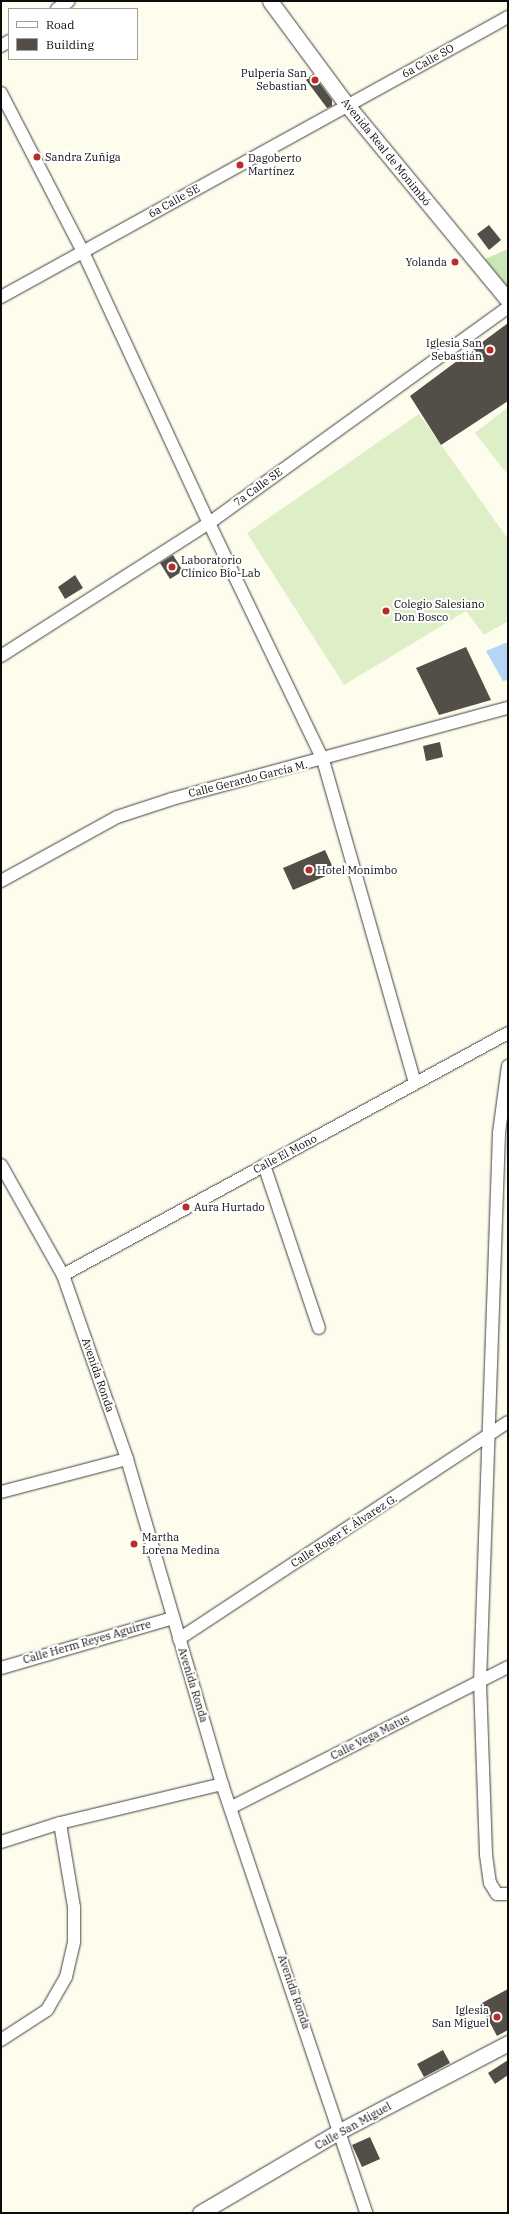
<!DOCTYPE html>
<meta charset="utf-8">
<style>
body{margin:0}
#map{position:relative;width:509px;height:2214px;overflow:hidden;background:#fefcec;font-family:"IBM Plex Serif",serif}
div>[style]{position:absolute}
.green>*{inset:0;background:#cce7b7}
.pitch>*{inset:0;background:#deefc8}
.water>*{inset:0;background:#b2d6f4}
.building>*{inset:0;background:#544e49}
.roads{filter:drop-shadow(0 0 1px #3f3f3f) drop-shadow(0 0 1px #3f3f3f)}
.minor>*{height:12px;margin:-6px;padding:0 6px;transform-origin:6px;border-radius:6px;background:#fff}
.tertiary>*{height:15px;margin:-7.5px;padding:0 7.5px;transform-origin:7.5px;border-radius:7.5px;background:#fff}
.dots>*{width:11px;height:11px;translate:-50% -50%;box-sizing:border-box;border:2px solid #fff;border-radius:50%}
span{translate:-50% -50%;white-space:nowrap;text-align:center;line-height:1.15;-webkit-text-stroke:4px #fff;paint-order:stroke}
.street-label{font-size:11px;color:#0c0c0c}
.poi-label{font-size:11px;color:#0c0c0c}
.right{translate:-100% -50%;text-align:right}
.left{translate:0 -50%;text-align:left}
.frame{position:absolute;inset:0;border:2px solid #0c0c0c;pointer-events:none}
.legend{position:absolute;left:8px;top:8px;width:130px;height:52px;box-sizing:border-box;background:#fff;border:1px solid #9e9e9e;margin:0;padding:5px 7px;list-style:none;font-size:12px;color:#0c0c0c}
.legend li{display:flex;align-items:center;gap:8px;height:20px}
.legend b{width:20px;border:1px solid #9e9e9e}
</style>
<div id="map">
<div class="green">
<i style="clip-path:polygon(508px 249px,508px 289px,485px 259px)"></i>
</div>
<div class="pitch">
<i style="clip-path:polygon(508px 407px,508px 475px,475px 433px)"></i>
<i style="clip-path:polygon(419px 414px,508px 539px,508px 621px,484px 635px,466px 611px,344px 685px,247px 533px)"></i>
</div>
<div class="water">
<i style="clip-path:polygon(508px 642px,508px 680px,503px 681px,486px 651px)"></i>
</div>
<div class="building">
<i style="clip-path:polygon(313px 74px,332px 100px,332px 106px,327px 108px,306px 80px)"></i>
<i style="clip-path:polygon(489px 225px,501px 240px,489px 250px,477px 234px)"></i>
<i style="clip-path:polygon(508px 323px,508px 401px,441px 445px,410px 396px)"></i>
<i style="clip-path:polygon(173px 555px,183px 571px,170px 579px,160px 563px)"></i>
<i style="clip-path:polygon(75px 575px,83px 588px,65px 599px,58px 587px)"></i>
<i style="clip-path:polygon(466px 647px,491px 700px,439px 715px,416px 668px)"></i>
<i style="clip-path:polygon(440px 742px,443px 757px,426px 761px,423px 746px)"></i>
<i style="clip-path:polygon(325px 850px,335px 872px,293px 890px,283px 868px)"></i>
<i style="clip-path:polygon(508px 1989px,508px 2030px,497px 2036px,480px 2004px)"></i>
<i style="clip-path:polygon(443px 2050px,450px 2063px,424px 2077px,417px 2064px)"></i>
<i style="clip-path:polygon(508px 2060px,508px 2075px,495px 2084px,488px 2073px)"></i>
<i style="clip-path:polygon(370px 2137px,380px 2159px,362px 2167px,352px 2145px)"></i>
</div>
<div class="roads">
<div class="minor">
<i style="left:57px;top:9px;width:14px;rotate:-34deg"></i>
<i style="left:1px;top:46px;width:9px;rotate:-32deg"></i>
<i style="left:1px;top:93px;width:179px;rotate:62.7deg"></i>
<i style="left:83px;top:252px;width:299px;rotate:65.1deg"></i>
<i style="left:209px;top:523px;width:263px;rotate:64.3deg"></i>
<i style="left:323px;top:760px;width:336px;rotate:74.1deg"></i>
<i style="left:1px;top:297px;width:579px;rotate:-28.91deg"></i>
<i style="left:1px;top:656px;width:247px;rotate:-32.6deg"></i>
<i style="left:209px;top:523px;width:369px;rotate:-35.8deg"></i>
<i style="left:1px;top:881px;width:132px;rotate:-28.9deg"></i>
<i style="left:117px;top:817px;width:58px;rotate:-18.1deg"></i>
<i style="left:172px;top:799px;width:348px;rotate:-15.2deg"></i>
<i style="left:508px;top:1066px;width:68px;rotate:97.7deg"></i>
<i style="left:499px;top:1133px;width:549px;rotate:91.98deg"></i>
<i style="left:480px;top:1682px;width:173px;rotate:88deg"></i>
<i style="left:486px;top:1855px;width:28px;rotate:82deg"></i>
<i style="left:490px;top:1883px;width:13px;rotate:58deg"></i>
<i style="left:497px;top:1894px;width:11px"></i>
<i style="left:1px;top:1165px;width:126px;rotate:60.6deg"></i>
<i style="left:63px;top:1275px;width:195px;rotate:70.8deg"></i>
<i style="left:127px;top:1459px;width:339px;rotate:73.7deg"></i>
<i style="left:222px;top:1784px;width:453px;rotate:71.4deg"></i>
<i style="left:264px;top:1165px;width:172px;rotate:71.4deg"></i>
<i style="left:63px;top:1275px;width:507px;rotate:-28.54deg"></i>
<i style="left:1px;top:1492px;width:130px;rotate:-14.7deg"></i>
<i style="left:179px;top:1639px;width:394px;rotate:-33.4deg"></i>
<i style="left:1px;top:1668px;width:179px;rotate:-16.2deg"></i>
<i style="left:232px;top:1807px;width:309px;rotate:-26.9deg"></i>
<i style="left:1px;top:1842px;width:62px;rotate:-17.9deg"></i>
<i style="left:60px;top:1823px;width:167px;rotate:-13.5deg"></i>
<i style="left:1px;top:2040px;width:55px;rotate:-33.1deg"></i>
<i style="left:47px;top:2010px;width:38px;rotate:-60deg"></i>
<i style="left:66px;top:1977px;width:36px;rotate:-77deg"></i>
<i style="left:74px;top:1942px;width:35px;rotate:-90deg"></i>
<i style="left:74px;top:1907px;width:85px;rotate:-99.5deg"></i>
</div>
<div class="tertiary">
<i style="left:270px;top:1px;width:129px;rotate:53.5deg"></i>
<i style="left:347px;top:105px;width:253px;rotate:50.5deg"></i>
<i style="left:200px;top:2213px;width:162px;rotate:-30.4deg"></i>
<i style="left:340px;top:2131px;width:190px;rotate:-27.6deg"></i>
</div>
</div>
<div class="dots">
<i style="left:315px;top:80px;background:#b72d29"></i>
<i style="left:37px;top:157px;background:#b72d29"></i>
<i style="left:240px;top:165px;background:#b72d29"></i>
<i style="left:455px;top:262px;background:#b72d29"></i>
<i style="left:490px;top:350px;background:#b72d29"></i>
<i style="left:172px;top:567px;background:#b72d29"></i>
<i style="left:386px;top:611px;background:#b72d29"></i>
<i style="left:309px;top:870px;background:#b72d29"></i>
<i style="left:186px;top:1207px;background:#b72d29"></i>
<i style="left:134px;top:1544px;background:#b72d29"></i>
<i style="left:497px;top:2017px;background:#b72d29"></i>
</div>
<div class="street-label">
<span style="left:428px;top:61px;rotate:-29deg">6a Calle SO</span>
<span style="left:386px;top:152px;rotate:51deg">Avenida Real de Monimbó</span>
<span style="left:174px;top:201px;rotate:-29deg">6a Calle SE</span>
<span style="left:258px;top:487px;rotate:-36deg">7a Calle SE</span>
<span style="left:248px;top:779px;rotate:-14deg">Calle Gerardo García M.</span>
<span style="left:285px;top:1154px;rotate:-28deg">Calle El Mono</span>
<span style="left:98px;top:1375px;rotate:71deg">Avenida Ronda</span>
<span style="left:344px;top:1531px;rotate:-33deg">Calle Roger F. Álvarez G.</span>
<span style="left:87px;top:1642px;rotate:-16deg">Calle Herm Reyes Aguirre</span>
<span style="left:193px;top:1685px;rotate:73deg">Avenida Ronda</span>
<span style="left:370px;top:1737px;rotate:-27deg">Calle Vega Matus</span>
<span style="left:294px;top:1992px;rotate:71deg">Avenida Ronda</span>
<span style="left:353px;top:2126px;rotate:-29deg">Calle San Miguel</span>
</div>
<div class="poi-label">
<span class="right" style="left:307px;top:80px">Pulpería San<br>Sebastian</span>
<span class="left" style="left:45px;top:157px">Sandra Zuñiga</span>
<span class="left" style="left:248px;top:165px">Dagoberto<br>Martínez</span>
<span class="right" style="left:447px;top:262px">Yolanda</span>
<span class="right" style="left:482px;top:350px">Iglesia San<br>Sebastián</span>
<span class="left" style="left:181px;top:567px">Laboratorio<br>Clínico Bio-Lab</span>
<span class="left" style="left:394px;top:611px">Colegio Salesiano<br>Don Bosco</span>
<span class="left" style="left:317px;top:870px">Hotel Monimbo</span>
<span class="left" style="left:194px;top:1207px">Aura Hurtado</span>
<span class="left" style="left:142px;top:1544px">Martha<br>Lorena Medina</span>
<span class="right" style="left:489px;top:2017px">Iglesia<br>San Miguel</span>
</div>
<div class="frame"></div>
<ul class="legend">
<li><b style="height:5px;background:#fff"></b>Road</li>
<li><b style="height:11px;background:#544e49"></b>Building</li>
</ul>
</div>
